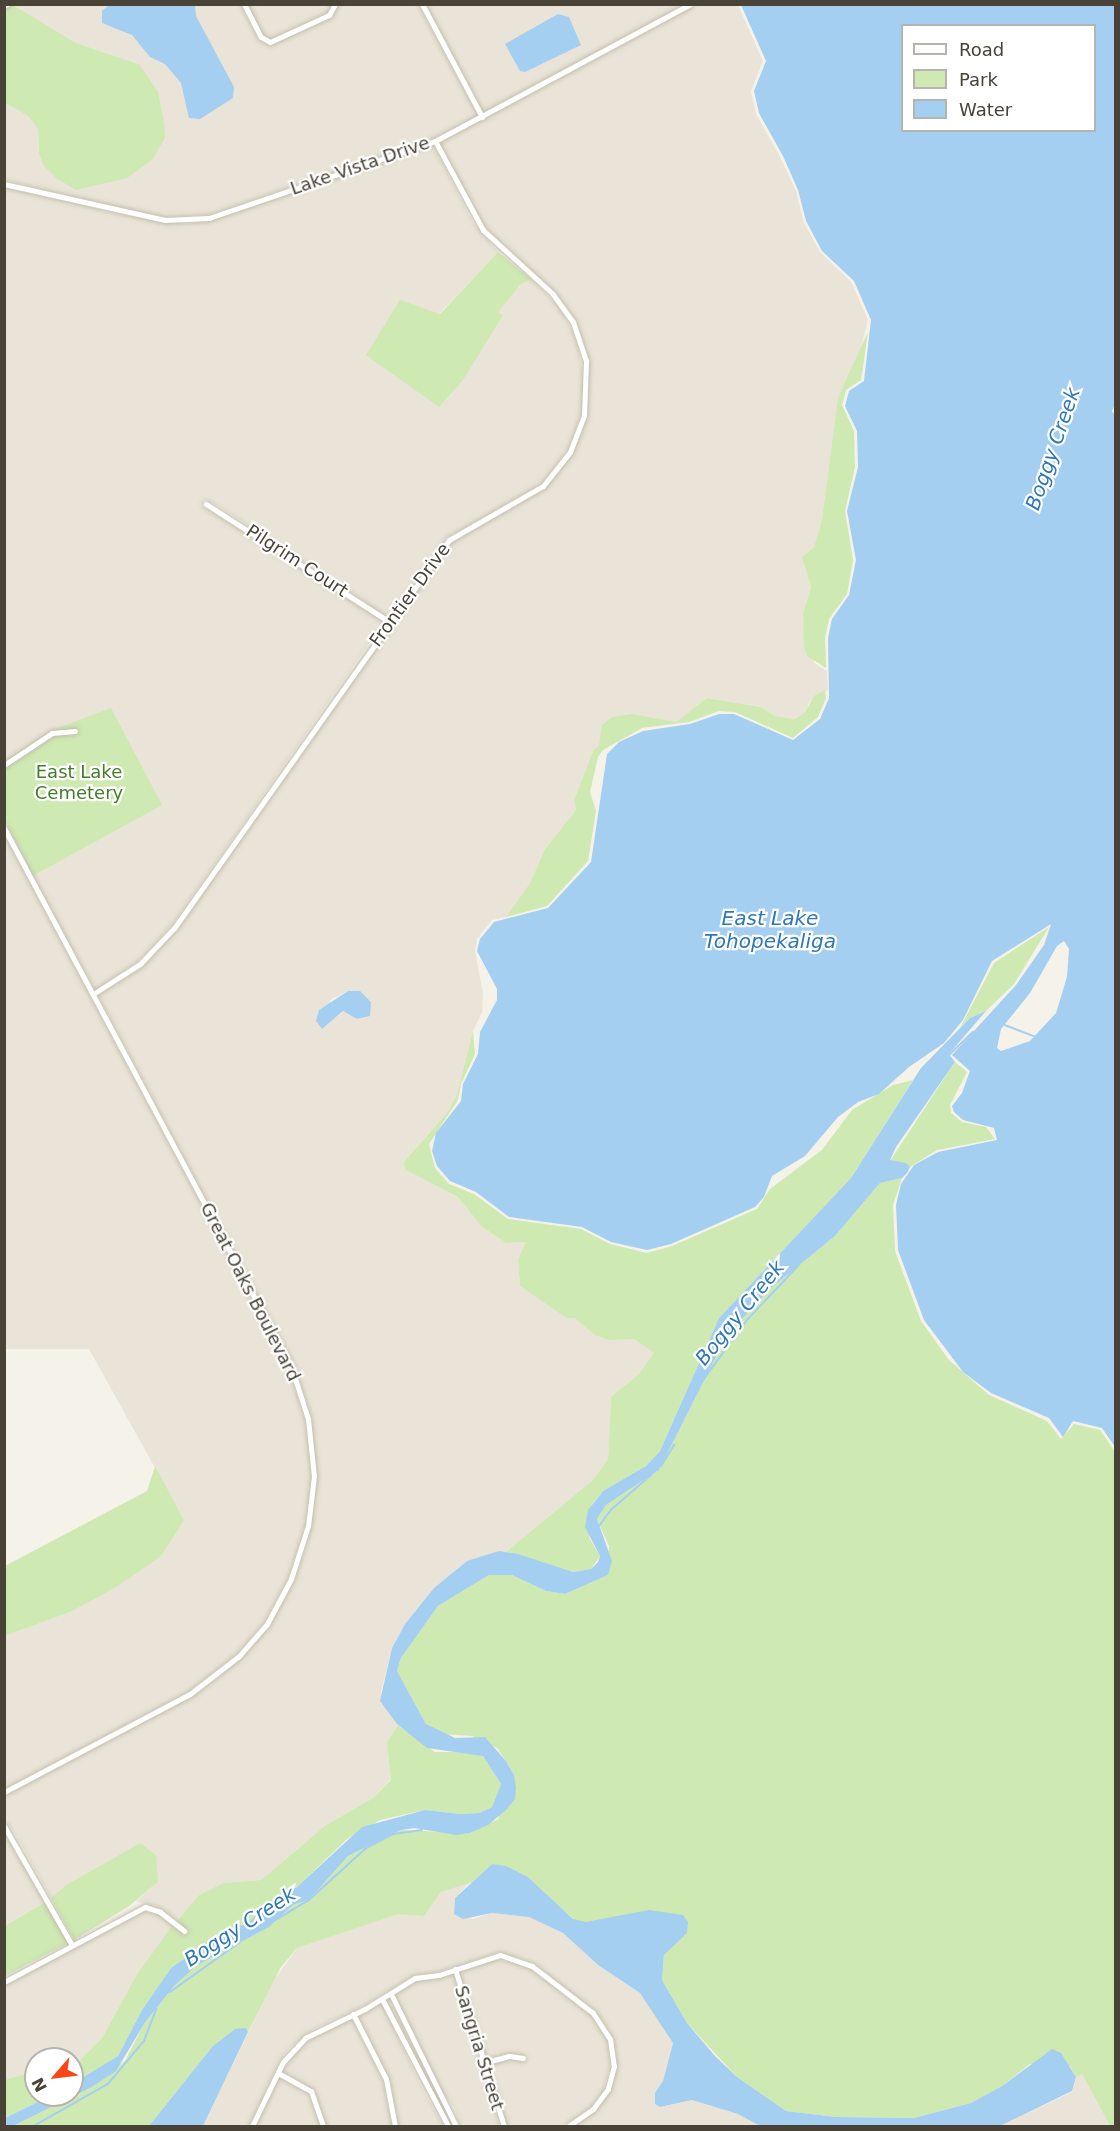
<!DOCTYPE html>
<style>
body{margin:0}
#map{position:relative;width:1120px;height:2131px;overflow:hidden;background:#f5f2e9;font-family:"DejaVu Sans",sans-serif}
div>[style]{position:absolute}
.residential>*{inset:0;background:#e9e4d7}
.green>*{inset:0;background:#cee9b2}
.water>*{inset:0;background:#a5cff1}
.stream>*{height:1.5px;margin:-0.75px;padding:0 0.75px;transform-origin:0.75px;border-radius:0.75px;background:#a5cff1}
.roads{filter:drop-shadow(0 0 2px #c3bdae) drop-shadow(0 0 2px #c3bdae)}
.street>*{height:5px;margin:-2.5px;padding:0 2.5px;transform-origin:2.5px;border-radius:2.5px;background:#fff}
span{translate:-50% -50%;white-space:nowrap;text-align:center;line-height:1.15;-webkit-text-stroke:4.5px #fff;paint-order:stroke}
.street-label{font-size:18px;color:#494337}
.park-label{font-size:18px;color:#457c29}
.water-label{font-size:20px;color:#2e78b7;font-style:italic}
.frame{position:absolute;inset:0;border:6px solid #494337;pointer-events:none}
.legend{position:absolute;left:901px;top:24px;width:195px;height:108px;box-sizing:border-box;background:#fff;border:2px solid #b6b4af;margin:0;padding:8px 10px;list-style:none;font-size:18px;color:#494337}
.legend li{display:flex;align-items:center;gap:12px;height:30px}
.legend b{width:30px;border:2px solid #b6b4af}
.north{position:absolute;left:24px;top:2047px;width:60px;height:60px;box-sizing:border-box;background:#fff;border:2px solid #b6b4af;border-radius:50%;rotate:242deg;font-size:16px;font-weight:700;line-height:24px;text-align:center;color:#494337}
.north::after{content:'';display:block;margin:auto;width:21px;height:27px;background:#fc4419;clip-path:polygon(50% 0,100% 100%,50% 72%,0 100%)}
</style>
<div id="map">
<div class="residential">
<i style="clip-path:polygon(14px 5px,240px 5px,258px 39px,270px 45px,330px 17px,338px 5px,418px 5px,478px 116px,434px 138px,208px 215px,166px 217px,124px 209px,5px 180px,5px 103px,28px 116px,38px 129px,39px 153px,115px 56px,74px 42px,43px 27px)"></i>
<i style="clip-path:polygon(247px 5px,331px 4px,332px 6px,327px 13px,270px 39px,263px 35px)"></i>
<i style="clip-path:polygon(426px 5px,684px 5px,484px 113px)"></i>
<i style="clip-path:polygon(evenodd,696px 5px,738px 5px,763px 61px,751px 91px,756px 114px,780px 157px,796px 191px,804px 223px,820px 252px,851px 282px,868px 320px,861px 349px,838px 397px,822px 519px,814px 547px,802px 557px,811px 587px,803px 613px,814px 663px,827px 671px,828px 690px,810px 701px,805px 712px,795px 719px,775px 716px,761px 707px,707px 698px,676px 722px,656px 719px,593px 751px,574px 800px,576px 810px,545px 849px,530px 883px,506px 917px,492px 920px,477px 939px,475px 951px,483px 994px,482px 1013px,473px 1031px,457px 1095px,446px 1114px,403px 1163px,406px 1170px,458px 1197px,481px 1226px,506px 1243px,526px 1242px,518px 1259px,520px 1286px,566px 1318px,575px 1318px,610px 1340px,634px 1339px,655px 1353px,639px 1374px,611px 1397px,608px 1459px,593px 1480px,506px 1552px,467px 1561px,434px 1588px,405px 1624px,392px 1648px,381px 1692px,381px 1701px,398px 1725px,387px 1742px,391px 1779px,373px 1798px,326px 1825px,261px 1880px,223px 1883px,199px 1895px,177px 1921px,162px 1909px,136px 1901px,158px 1882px,140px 1843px,66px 1885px,51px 1898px,15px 1833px,5px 1821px,5px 1796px,192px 1696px,225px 1673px,254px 1644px,283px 1603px,304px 1555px,316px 1501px,312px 1419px,294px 1365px,98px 995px,142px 966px,178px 929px,451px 542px,546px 487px,572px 453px,587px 417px,589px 361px,576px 320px,555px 292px,485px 228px,439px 142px,696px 5px,348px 991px,359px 991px,370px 1016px,357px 1019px,344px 1011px,335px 1018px,330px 1000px,348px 991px)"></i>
<i style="clip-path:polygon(433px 145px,473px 223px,498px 252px,439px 314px,366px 355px,503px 315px,497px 312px,520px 285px,531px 279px,562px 311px,578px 343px,584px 385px,581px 416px,567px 450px,541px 484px,446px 538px,388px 617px,219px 506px,204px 500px,202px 506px,384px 622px,172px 925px,138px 961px,95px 990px,33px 876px,161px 805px,45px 735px,5px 761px,5px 187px,122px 215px,186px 224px,210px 220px)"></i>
<i style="clip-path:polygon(4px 835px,288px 1368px,305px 1420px,311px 1477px,305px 1526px,288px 1578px,264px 1622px,237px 1654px,189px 1691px,5px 1789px,5px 1636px,70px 1612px,184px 1520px,89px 1349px,5px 1349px)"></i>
<i style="clip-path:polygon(4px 1831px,46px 1902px,5px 1925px,4px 1925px)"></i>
<i style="clip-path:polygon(471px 1881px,455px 1898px,454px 1914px,473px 1919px,492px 1913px,529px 1917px,563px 1933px,598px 1965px,640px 1993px,654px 2009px,673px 2043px,663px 2081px,655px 2093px,655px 2104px,666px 2106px,692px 2100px,738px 2114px,760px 2126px,574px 2126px,601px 2104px,612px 2086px,617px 2061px,613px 2037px,596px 2011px,530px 1961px,500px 1952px,438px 1972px,414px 1975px,363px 2006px,315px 2028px,290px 2047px,280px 2060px,249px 2126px,203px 2126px,273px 1982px,297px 1948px,398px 1913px,424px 1916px,441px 1892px)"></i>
<i style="clip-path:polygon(145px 1911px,159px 1915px,172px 1926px,137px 1974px,102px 2038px,80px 2060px,36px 2059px,36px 2071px,5px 2080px,4px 1985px)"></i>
<i style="clip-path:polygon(495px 1959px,526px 1966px,591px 2016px,607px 2040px,610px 2066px,603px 2091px,591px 2107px,563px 2126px,507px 2126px,487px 2065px,509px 2059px,524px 2062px,527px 2056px,509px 2053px,485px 2059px,459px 1971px)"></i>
<i style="clip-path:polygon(453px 1973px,480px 2067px,500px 2126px,460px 2126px,454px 2107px,437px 2086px,395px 1995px,416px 1981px)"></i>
<i style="clip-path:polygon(381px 2003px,424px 2092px,444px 2126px,399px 2126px,389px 2078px,358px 2015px)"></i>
<i style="clip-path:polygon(351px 2018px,383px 2081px,392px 2126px,327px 2126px,314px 2090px,282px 2071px,306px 2040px)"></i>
<i style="clip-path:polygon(1082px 2074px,1110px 2126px,1000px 2126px,1072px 2092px,1076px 2077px)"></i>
<i style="clip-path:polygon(279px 2077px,308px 2093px,320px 2126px,255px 2126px)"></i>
</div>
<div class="green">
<i style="clip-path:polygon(13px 5px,74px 42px,140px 65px,158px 92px,164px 123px,165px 138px,152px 160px,127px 178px,76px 190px,56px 178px,44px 166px,39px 153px,38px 129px,28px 116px,5px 103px,5px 9px)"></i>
<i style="clip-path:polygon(498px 252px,531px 279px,520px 285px,498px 312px,503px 315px,463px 380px,439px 407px,366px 355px,400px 300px,440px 314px)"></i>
<i style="clip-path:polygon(868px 332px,861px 380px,846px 390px,842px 405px,854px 431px,855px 467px,845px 511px,853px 560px,847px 594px,829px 619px,825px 638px,826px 668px,807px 656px,804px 646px,803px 613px,811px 587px,802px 557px,814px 547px,822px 519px,838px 397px)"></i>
<i style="clip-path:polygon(825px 690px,826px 698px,818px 717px,793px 738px,735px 712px,719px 711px,689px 722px,642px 728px,603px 750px,598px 757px,590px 792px,596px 811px,588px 861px,547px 906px,506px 917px,530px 883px,545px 849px,576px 810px,574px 800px,593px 751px,599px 746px,602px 725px,612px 717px,631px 714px,676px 722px,707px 698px,761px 707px,775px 716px,795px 719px,805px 712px,814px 696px)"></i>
<i style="clip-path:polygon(111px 708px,162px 805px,33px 876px,5px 821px,5px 761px,50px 731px)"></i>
<i style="clip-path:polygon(1049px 927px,1014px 984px,986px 1011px,970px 1018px,960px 1028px,994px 963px)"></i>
<i style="clip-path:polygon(473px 1031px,475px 1054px,461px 1084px,458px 1100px,429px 1144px,435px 1168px,449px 1184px,474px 1194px,508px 1219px,581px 1229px,610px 1244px,647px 1253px,672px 1246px,757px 1209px,770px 1189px,822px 1150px,852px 1110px,893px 1085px,913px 1080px,851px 1178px,719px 1318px,660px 1451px,646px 1466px,603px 1491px,592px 1504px,589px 1537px,600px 1556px,591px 1569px,573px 1572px,506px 1552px,593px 1480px,608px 1459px,611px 1397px,639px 1374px,654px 1353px,634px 1339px,610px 1340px,595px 1335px,575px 1318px,566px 1318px,520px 1286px,518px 1259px,526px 1242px,506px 1243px,481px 1226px,458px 1197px,406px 1170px,403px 1163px,446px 1114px,457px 1095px)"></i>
<i style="clip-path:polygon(955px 1062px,967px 1072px,950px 1105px,951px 1113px,962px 1122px,986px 1127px,995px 1139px,937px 1150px,910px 1167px,890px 1161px)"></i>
<i style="clip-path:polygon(902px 1178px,893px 1205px,895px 1251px,921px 1321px,949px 1360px,989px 1395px,1047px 1421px,1061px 1439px,1074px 1424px,1100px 1430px,1115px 1452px,1115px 2126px,1110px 2126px,1082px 2074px,1076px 2077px,1070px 2066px,1030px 2064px,1002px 2086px,971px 2103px,914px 2118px,836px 2117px,786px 2111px,737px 2077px,687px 2023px,662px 1980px,664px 1955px,573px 1919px,528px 1877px,492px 1864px,472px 1882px,441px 1892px,424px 1916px,398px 1914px,297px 1948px,281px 1967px,248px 2032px,246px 2028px,212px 2047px,149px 2126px,13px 2126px,90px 2088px,125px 2061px,144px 2024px,174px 1986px,196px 1966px,269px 1927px,293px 1905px,310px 1899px,348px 1856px,401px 1830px,470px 1833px,498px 1819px,514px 1775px,506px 1761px,497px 1748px,472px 1736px,441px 1734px,426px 1724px,397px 1671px,401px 1658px,438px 1606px,489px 1575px,512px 1575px,546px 1591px,565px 1594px,608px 1575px,609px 1546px,597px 1519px,606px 1505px,659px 1470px,727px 1335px,770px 1289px,835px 1236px,880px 1183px)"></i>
<i style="clip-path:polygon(155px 1466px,184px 1520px,161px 1556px,118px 1586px,70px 1612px,5px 1636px,5px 1566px,147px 1491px)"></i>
<i style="clip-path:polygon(398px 1725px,435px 1752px,466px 1752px,483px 1756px,501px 1784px,492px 1807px,479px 1813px,460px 1814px,425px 1810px,380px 1820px,347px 1839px,297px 1887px,266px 1905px,249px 1922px,211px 1940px,171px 1968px,142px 2010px,118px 2056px,72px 2084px,72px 2062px,80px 2060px,102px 2038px,137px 1974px,172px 1926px,184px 1935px,188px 1931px,177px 1921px,199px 1895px,223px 1883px,261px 1880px,326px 1825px,373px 1798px,391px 1780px,387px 1742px)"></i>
<i style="clip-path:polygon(140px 1843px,156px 1855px,158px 1882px,129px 1906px,74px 1940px,51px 1898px,66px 1885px)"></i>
<i style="clip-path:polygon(46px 1902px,68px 1943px,5px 1976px,4px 1926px)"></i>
<i style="clip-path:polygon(36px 2071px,36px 2095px,52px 2095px,5px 2118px,4px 2080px)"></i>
</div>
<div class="water">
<i style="clip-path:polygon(109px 5px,195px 5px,196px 16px,234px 87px,233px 98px,200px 119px,189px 118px,181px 83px,165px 64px,150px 57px,132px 35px,102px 23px,102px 11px)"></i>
<i style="clip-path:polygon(evenodd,741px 5px,1115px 5px,1116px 402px,1112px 411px,1116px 418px,1115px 1447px,1102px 1428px,1073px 1421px,1063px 1437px,1049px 1418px,991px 1393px,963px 1372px,924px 1320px,898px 1250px,896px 1205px,901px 1184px,914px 1165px,938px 1152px,997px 1140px,994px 1128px,963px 1120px,954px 1112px,952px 1106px,962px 1093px,970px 1071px,952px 1055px,1016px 985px,1044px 945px,1051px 924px,992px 961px,963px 1020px,944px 1043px,909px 1067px,879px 1094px,858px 1102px,838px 1117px,805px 1156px,772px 1176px,764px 1197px,755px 1207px,671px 1244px,647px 1250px,611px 1242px,582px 1227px,509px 1217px,476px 1192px,450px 1181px,437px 1166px,432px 1151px,436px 1133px,461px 1101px,463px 1084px,478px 1054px,480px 1032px,497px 1000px,497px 989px,477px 951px,480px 939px,494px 922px,548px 908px,591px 862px,607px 754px,619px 742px,643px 731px,690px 724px,719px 714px,734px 714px,793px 740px,820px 719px,829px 698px,828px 638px,832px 619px,849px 595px,856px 560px,847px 511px,858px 467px,857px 431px,845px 406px,849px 391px,864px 381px,871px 320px,854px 281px,822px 251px,806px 221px,798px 190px,783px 156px,759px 113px,754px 91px,766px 61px,741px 5px,902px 26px,1094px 26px,1094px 130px,902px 130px,902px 26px,741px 5px,1064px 941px,1069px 949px,1067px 977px,1056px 1013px,1030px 1041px,1001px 1051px,997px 1048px,1001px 1029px,1030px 993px,1057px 946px,1064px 941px)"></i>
<i style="clip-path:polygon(558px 14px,569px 17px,581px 45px,525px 72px,520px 71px,505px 44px)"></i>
<i style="clip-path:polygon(348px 991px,360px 991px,371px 1002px,370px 1016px,357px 1019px,343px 1011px,322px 1029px,316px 1021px,319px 1010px)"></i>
<i style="clip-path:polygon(986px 1011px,949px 1054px,955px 1062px,896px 1147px,890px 1160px,906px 1163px,910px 1167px,907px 1173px,902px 1178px,880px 1183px,835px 1236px,770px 1289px,727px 1335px,659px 1470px,606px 1505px,597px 1519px,612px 1561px,608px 1575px,565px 1594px,546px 1591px,512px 1575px,489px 1575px,438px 1606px,401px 1658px,397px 1671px,426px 1724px,455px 1738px,485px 1737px,506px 1761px,514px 1775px,516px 1788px,515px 1799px,506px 1810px,488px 1825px,470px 1833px,456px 1835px,415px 1828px,401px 1830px,348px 1856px,310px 1899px,293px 1905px,269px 1927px,196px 1966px,174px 1986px,144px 2024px,116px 2071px,90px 2088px,13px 2126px,5px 2126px,5px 2118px,52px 2095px,72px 2095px,72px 2084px,118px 2056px,142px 2010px,171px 1968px,211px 1940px,249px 1922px,266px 1905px,297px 1887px,362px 1827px,425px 1810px,460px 1814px,479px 1813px,492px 1807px,501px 1784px,483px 1756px,427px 1748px,397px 1724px,380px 1701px,392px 1648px,405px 1624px,434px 1588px,467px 1561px,499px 1551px,518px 1554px,573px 1572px,591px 1569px,598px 1562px,600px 1556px,585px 1527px,588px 1510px,603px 1491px,646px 1466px,660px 1451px,719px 1318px,851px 1178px,921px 1068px,970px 1018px)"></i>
<i style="clip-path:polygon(492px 1864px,506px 1866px,528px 1877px,573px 1919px,586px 1922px,649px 1910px,683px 1915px,688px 1922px,687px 1933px,664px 1955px,662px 1980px,687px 2023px,715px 2056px,737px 2077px,786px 2111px,836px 2117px,914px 2118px,971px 2103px,1002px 2086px,1052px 2049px,1061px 2053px,1076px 2077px,1072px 2091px,1000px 2126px,760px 2126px,738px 2114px,692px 2100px,660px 2107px,655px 2104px,655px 2093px,663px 2081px,673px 2043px,640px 1993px,598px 1965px,563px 1933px,529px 1917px,492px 1913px,463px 1919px,454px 1914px,455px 1898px)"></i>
<i style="clip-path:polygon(246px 2028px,248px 2032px,203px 2126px,149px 2126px,212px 2047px,235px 2029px)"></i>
</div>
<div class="stream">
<i style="left:1005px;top:1025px;width:34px;rotate:21deg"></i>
<i style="left:949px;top:1055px;width:33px;rotate:-44deg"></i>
<i style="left:701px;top:1383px;width:78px;rotate:-53.9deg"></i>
<i style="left:747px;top:1320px;width:76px;rotate:-46.6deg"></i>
<i style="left:661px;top:1466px;width:25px;rotate:-58deg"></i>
<i style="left:599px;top:1526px;width:21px;rotate:-53deg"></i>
<i style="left:612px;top:1509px;width:52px;rotate:-41.1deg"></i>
<i style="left:274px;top:1921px;width:41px;rotate:-31deg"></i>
<i style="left:309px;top:1900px;width:76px;rotate:-42.3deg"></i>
<i style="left:365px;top:1849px;width:32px;rotate:-28deg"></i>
<i style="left:393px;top:1834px;width:29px;rotate:-8deg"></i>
<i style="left:170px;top:1992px;width:85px;rotate:-35.4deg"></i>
<i style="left:34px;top:2126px;width:85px;rotate:-29.6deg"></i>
<i style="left:108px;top:2084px;width:56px;rotate:-50.1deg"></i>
<i style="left:144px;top:2041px;width:34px;rotate:-69deg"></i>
</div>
<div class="roads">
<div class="street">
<i style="left:244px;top:4px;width:37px;rotate:63deg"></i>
<i style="left:261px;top:37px;width:10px;rotate:29deg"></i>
<i style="left:270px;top:42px;width:65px;rotate:-24.6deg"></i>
<i style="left:329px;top:15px;width:13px;rotate:-61deg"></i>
<i style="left:422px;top:4px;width:128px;rotate:62deg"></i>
<i style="left:4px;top:6px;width:4px;rotate:-34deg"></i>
<i style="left:4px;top:184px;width:165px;rotate:12.6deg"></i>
<i style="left:165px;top:220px;width:44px;rotate:-2.6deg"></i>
<i style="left:209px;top:218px;width:239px;rotate:-18.8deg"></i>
<i style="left:435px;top:141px;width:289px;rotate:-28.2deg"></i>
<i style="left:206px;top:504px;width:216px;rotate:32.7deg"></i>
<i style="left:4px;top:765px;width:58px;rotate:-33.7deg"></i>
<i style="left:52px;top:733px;width:23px;rotate:-5deg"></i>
<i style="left:4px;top:828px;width:610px;rotate:61.92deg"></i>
<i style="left:291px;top:1366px;width:56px;rotate:72.2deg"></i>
<i style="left:308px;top:1419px;width:57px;rotate:84deg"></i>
<i style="left:314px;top:1476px;width:50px;rotate:96.8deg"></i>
<i style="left:308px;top:1526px;width:56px;rotate:107.8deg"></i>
<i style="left:291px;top:1579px;width:51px;rotate:118.1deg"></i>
<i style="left:267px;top:1624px;width:43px;rotate:131.2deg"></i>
<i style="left:239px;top:1656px;width:62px;rotate:142.2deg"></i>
<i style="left:190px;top:1694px;width:210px;rotate:152.2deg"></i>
<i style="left:93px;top:994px;width:56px;rotate:-32.6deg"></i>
<i style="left:140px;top:964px;width:51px;rotate:-46.6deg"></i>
<i style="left:175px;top:927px;width:474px;rotate:-54.7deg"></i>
<i style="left:449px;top:540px;width:108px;rotate:-29.9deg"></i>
<i style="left:543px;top:486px;width:43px;rotate:-51.5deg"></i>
<i style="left:570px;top:452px;width:39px;rotate:-69deg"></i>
<i style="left:584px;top:416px;width:55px;rotate:-87.9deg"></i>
<i style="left:586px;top:361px;width:41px;rotate:-108.4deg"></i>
<i style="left:573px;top:322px;width:34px;rotate:-126deg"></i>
<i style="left:553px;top:294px;width:95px;rotate:-137.6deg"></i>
<i style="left:483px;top:230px;width:101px;rotate:-118.3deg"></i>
<i style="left:4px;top:1826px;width:137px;rotate:60.3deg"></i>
<i style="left:455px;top:1969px;width:164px;rotate:72.7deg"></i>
<i style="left:4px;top:1982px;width:160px;rotate:-28deg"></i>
<i style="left:145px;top:1907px;width:16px;rotate:18deg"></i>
<i style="left:160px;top:1912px;width:31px;rotate:38deg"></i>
<i style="left:391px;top:1994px;width:147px;rotate:63.8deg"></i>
<i style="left:382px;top:1999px;width:143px;rotate:62.5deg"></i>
<i style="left:353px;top:2014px;width:73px;rotate:63.1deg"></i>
<i style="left:386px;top:2079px;width:48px;rotate:79.2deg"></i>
<i style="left:483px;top:2063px;width:27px;rotate:-15deg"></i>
<i style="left:509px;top:2056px;width:14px;rotate:8deg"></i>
<i style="left:278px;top:2073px;width:38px;rotate:29deg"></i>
<i style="left:311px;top:2091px;width:37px;rotate:71deg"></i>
<i style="left:252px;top:2126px;width:71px;rotate:-64.2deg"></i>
<i style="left:283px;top:2062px;width:33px;rotate:-47deg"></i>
<i style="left:305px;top:2038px;width:67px;rotate:-25.8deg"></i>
<i style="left:365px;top:2009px;width:59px;rotate:-31.8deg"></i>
<i style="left:415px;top:1978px;width:24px;rotate:-7deg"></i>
<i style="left:439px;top:1975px;width:64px;rotate:-18.2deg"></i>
<i style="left:500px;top:1955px;width:34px;rotate:19deg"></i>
<i style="left:532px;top:1966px;width:77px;rotate:37.6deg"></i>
<i style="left:593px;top:2013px;width:31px;rotate:57deg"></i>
<i style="left:610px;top:2039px;width:27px;rotate:82deg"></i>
<i style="left:614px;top:2066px;width:24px;rotate:105deg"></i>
<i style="left:608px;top:2089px;width:25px;rotate:127deg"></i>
<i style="left:593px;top:2109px;width:29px;rotate:145deg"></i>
</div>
</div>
<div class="street-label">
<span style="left:360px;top:166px;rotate:-19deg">Lake Vista Drive</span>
<span style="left:297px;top:561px;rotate:33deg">Pilgrim Court</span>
<span style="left:410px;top:595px;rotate:-54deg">Frontier Drive</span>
<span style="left:250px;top:1292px;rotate:63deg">Great Oaks Boulevard</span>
<span style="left:479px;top:2048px;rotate:73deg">Sangria Street</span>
</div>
<div class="park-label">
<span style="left:79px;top:783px">East Lake<br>Cemetery</span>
</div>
<div class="water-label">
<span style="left:1053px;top:449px;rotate:-71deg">Boggy Creek</span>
<span style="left:770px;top:930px">East Lake<br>Tohopekaliga</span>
<span style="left:740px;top:1313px;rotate:-51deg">Boggy Creek</span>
<span style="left:240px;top:1927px;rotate:-33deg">Boggy Creek</span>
</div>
<div class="frame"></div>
<ul class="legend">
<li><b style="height:8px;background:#fff"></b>Road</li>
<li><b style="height:16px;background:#cee9b2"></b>Park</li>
<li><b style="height:16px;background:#a5cff1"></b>Water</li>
</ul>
<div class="north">N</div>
</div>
